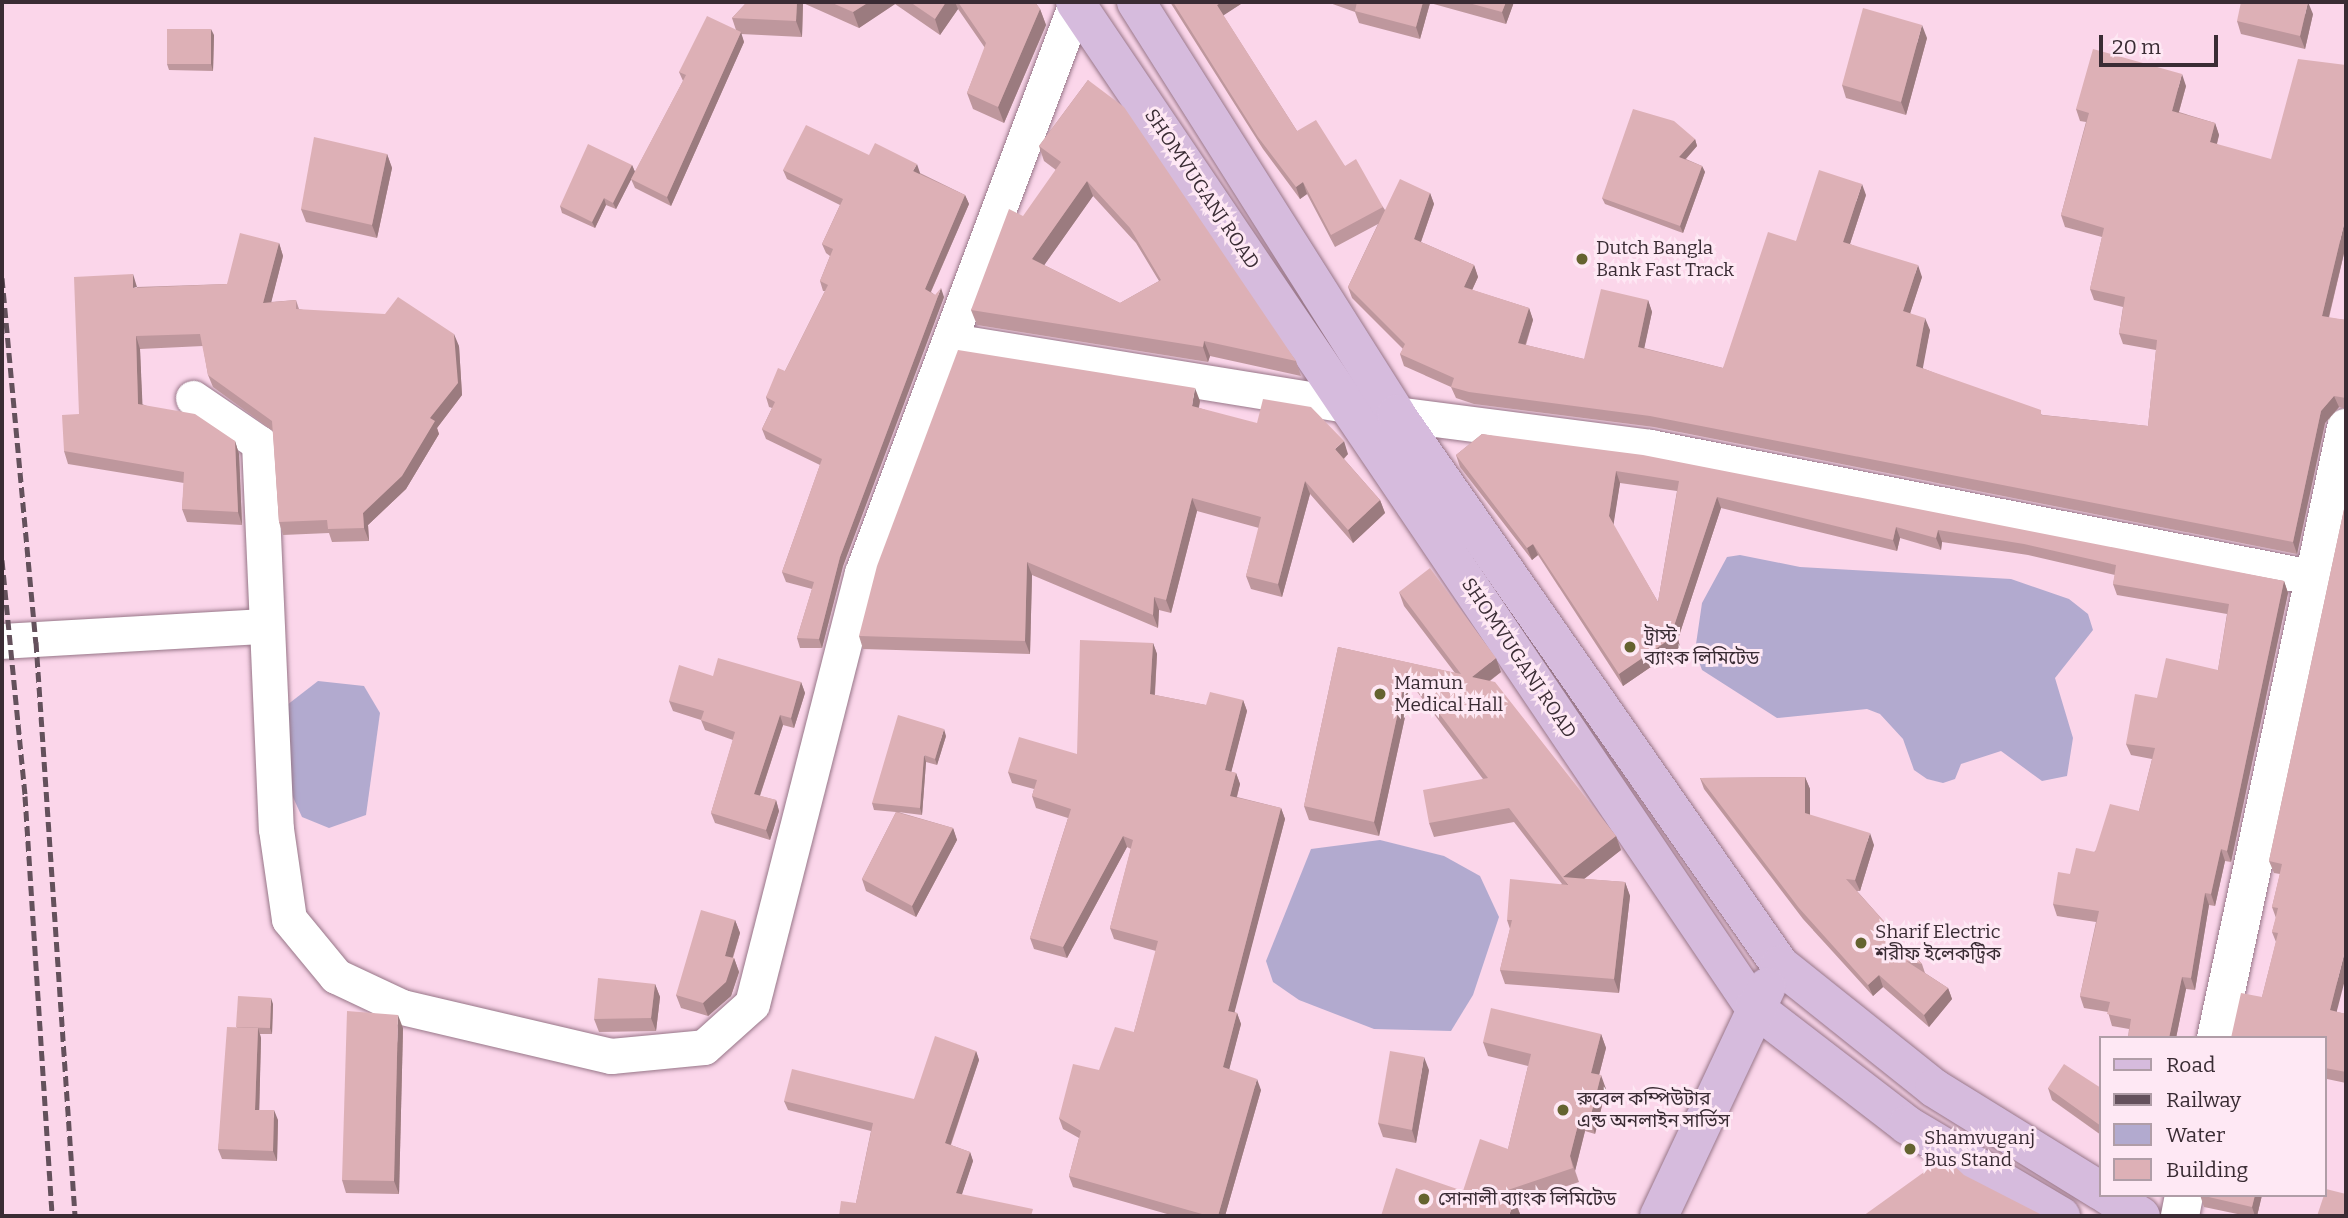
<!DOCTYPE html>
<meta charset="utf-8">
<style>
body{margin:0}
#map{position:relative;width:2348px;height:1218px;overflow:hidden;background:#fbd6ea;font-family:Bitter,"Noto Sans Bengali",serif}
div>[style]{position:absolute}
.water>*{inset:0;background:#b2aacf}
.roads{filter:drop-shadow(0 0 2px #977688) drop-shadow(0 0 2px #977688)}
.street>*{height:35px;margin:-17.5px;padding:0 17.5px;transform-origin:17.5px;border-radius:17.5px;background:#fff}
.secondary>*{height:38px;margin:-19px;padding:0 19px;transform-origin:19px;border-radius:19px;background:#fff}
.primary>*{height:38px;margin:-19px;padding:0 19px;transform-origin:19px;border-radius:19px;background:#d6bbdd}
.rail>*{height:5px;margin-top:-2.5px;transform-origin:0;background:repeating-linear-gradient(90deg,#64515c 0 10px,transparent 0 15px)}
.wall>*{inset:0;background:#be979d}
.shaded-wall>*{inset:0;background:#9b7b7f}
.building>*{inset:0;background:#ddb0b6}
.dots>*{width:19px;height:19px;translate:-50% -50%;box-sizing:border-box;border:4px solid #fee8f4;border-radius:50%}
span{translate:-50% -50%;white-space:nowrap;text-align:center;line-height:1.15;-webkit-text-stroke:6px #fee8f4;paint-order:stroke}
.street-label{font-size:19px;color:#3a2c34}
.poi-label{font-size:19px;color:#3a2c34}
.left{translate:0 -50%;text-align:left}
.frame{position:absolute;inset:0;border:4px solid #3a2c34;pointer-events:none}
.legend{position:absolute;left:2099px;top:1036px;width:228px;height:161px;box-sizing:border-box;background:#fee8f4;border:2px solid #b09da7;margin:0;padding:9px 12px;list-style:none;font-size:21px;color:#3a2c34}
.legend li{display:flex;align-items:center;gap:14px;height:35px}
.legend b{width:35px;border:2px solid #b09da7}
.scale{position:absolute;left:2099px;top:35px;width:119px;height:32px;box-sizing:border-box;border:4px solid #3a2c34;border-top:0;padding-left:9px;font-size:21px;line-height:24px;white-space:nowrap;color:#3a2c34;-webkit-text-stroke:5px #fee8f4;paint-order:stroke}
</style>
<div id="map">
<div class="water">
<i style="clip-path:polygon(1740px 555px,1800px 567px,2011px 579px,2069px 599px,2088px 614px,2093px 630px,2055px 678px,2073px 738px,2067px 776px,2042px 781px,2001px 751px,1961px 764px,1955px 779px,1943px 783px,1927px 779px,1914px 770px,1903px 739px,1880px 714px,1867px 709px,1777px 718px,1702px 670px,1695px 651px,1702px 603px,1727px 557px)"></i>
<i style="clip-path:polygon(318px 681px,364px 686px,380px 713px,366px 815px,329px 828px,302px 817px,287px 784px,287px 705px)"></i>
<i style="clip-path:polygon(1380px 840px,1444px 856px,1480px 876px,1499px 917px,1473px 995px,1451px 1031px,1374px 1029px,1299px 1000px,1273px 982px,1266px 961px,1311px 849px)"></i>
</div>
<div class="roads">
<div class="street">
<i style="left:952px;top:341px;width:401px;rotate:9.2deg"></i>
<i style="left:193px;top:398px;width:80px;rotate:34.3deg"></i>
<i style="left:259px;top:443px;width:386px;rotate:87.5deg"></i>
<i style="left:276px;top:829px;width:91px;rotate:81.8deg"></i>
<i style="left:289px;top:919px;width:74px;rotate:50.5deg"></i>
<i style="left:336px;top:976px;width:73px;rotate:25.2deg"></i>
<i style="left:402px;top:1007px;width:215px;rotate:13.2deg"></i>
<i style="left:611px;top:1056px;width:93px;rotate:-5.5deg"></i>
<i style="left:704px;top:1047px;width:64px;rotate:-41.9deg"></i>
<i style="left:752px;top:1004px;width:445px;rotate:-75.7deg"></i>
<i style="left:862px;top:573px;width:609px;rotate:-69.42deg"></i>
<i style="left:1396px;top:414px;width:256px;rotate:7.4deg"></i>
<i style="left:1650px;top:447px;width:679px;rotate:11.13deg"></i>
<i style="left:2px;top:641px;width:263px;rotate:-3.3deg"></i>
</div>
<div class="secondary">
<i style="left:2216px;top:1038px;width:624px;rotate:-77.97deg"></i>
<i style="left:2180px;top:1216px;width:21px;rotate:-79deg"></i>
</div>
<div class="primary">
<i style="left:1075px;top:2px;width:1213px;rotate:55.96deg"></i>
<i style="left:1754px;top:1007px;width:193px;rotate:37.6deg"></i>
<i style="left:1907px;top:1125px;width:179px;rotate:30.6deg"></i>
<i style="left:1136px;top:2px;width:487px;rotate:57.7deg"></i>
<i style="left:1396px;top:414px;width:672px;rotate:55.13deg"></i>
<i style="left:1780px;top:965px;width:197px;rotate:38.6deg"></i>
<i style="left:1934px;top:1088px;width:196px;rotate:31.7deg"></i>
<i style="left:2107px;top:1195px;width:40px;rotate:32deg"></i>
<i style="left:1659px;top:1216px;width:253px;rotate:-64.8deg"></i>
</div>
</div>
<div class="rail">
<i style="left:2px;top:278px;width:366px;rotate:84.7deg"></i>
<i style="left:36px;top:642px;width:575px;rotate:86.11deg"></i>
<i style="left:2px;top:560px;width:237px;rotate:84.4deg"></i>
<i style="left:25px;top:796px;width:421px;rotate:86.3deg"></i>
</div>
<div class="wall">
<i style="clip-path:polygon(747px 2px,1035px 2px,1040px 9px,1046px 25px,1004px 123px,973px 109px,967px 93px,985px 48px,958px 9px,940px 35px,895px 4px,859px 28px,803px 3px,802px 37px,741px 34px,744px 42px,671px 206px,635px 188px,631px 179px,616px 209px,606px 205px,595px 228px,562px 213px,560px 206px,632px 165px,635px 172px,683px 81px,679px 72px,736px 30px,732px 18px)"></i>
<i style="clip-path:polygon(1170px 2px,1244px 2px,1223px 15px,1297px 131px,1345px 166px,1383px 207px,1385px 210px,1430px 193px,1434px 204px,1421px 242px,1474px 265px,1478px 277px,1472px 290px,1529px 308px,1533px 320px,1526px 345px,1584px 359px,1648px 300px,1652px 312px,1644px 348px,1723px 368px,1796px 241px,1866px 195px,1850px 244px,1922px 277px,1910px 313px,1930px 330px,1922px 368px,2043px 415px,2148px 426px,2156px 350px,2123px 344px,2119px 333px,2123px 307px,2094px 300px,2090px 289px,2102px 237px,2065px 227px,2061px 215px,2086px 122px,2080px 121px,2076px 109px,2186px 86px,2179px 112px,2215px 123px,2219px 135px,2217px 144px,2346px 245px,2329px 318px,2346px 320px,2346px 409px,2339px 407px,2325px 423px,2297px 554px,1654px 427px,1474px 404px,1456px 398px,1451px 387px,1404px 366px,1400px 354px,1403px 349px,1352px 298px,1348px 287px,1378px 224px,1335px 247px,1307px 194px,1300px 199px,1263px 149px)"></i>
<i style="clip-path:polygon(1327px 2px,1514px 2px,1506px 24px,1430px 3px,1420px 39px,1359px 23px,1355px 12px)"></i>
<i style="clip-path:polygon(2313px 14px,2305px 49px,2241px 34px,2237px 21px)"></i>
<i style="clip-path:polygon(214px 35px,213px 71px,169px 70px,167px 64px)"></i>
<i style="clip-path:polygon(1927px 38px,1906px 115px,1846px 98px,1842px 85px)"></i>
<i style="clip-path:polygon(evenodd,1088px 80px,1296px 361px,1301px 376px,1210px 356px,1208px 362px,977px 325px,971px 310px,1056px 170px,1044px 161px,1039px 146px,1088px 80px,1093px 196px,1136px 243px,1159px 281px,1120px 303px,1044px 265px,1093px 196px)"></i>
<i style="clip-path:polygon(1695px 139px,1697px 146px,1686px 159px,1702px 166px,1705px 172px,1683px 233px,1605px 204px,1602px 198px)"></i>
<i style="clip-path:polygon(387px 154px,392px 168px,377px 238px,306px 222px,301px 209px)"></i>
<i style="clip-path:polygon(869px 155px,920px 173px,965px 195px,969px 204px,931px 292px,935px 295px,944px 297px,843px 566px,822px 648px,800px 648px,797px 638px,812px 589px,786px 582px,782px 572px,820px 465px,766px 439px,762px 429px,772px 408px,769px 407px,766px 397px,785px 371px,825px 291px,823px 291px,820px 281px,830px 256px,826px 253px,822px 244px,840px 205px,787px 179px,783px 170px)"></i>
<i style="clip-path:polygon(279px 243px,283px 256px,271px 302px,296px 300px,299px 309px,459px 346px,462px 395px,437px 428px,439px 434px,406px 489px,368px 525px,369px 541px,332px 542px,329px 533px,283px 535px,279px 522px,273px 431px,213px 387px,208px 375px,203px 346px,140px 349px,142px 404px,235px 441px,239px 454px,242px 525px,187px 522px,182px 509px,184px 483px,68px 464px,64px 451px,79px 414px,137px 287px,227px 284px)"></i>
<i style="clip-path:polygon(1200px 401px,1199px 408px,1348px 454px,1344px 459px,1380px 500px,1385px 513px,1353px 543px,1310px 494px,1282px 597px,1251px 589px,1246px 576px,1259px 528px,1197px 511px,1171px 613px,1159px 610px,1158px 628px,1032px 575px,1030px 654px,863px 649px,859px 636px)"></i>
<i style="clip-path:polygon(evenodd,1482px 434px,2284px 581px,2288px 593px,2231px 862px,2225px 861px,2215px 906px,2209px 905px,2195px 990px,2186px 989px,2176px 1038px,2128px 1038px,2129px 1029px,2112px 1026px,2108px 1012px,2084px 1008px,2080px 996px,2096px 922px,2057px 916px,2053px 904px,2070px 874px,2139px 811px,2152px 759px,2131px 755px,2126px 744px,2157px 698px,2218px 670px,2227px 614px,2117px 595px,2113px 584px,2115px 575px,2028px 555px,1942px 542px,1941px 550px,1900px 538px,1897px 551px,1721px 508px,1678px 639px,1680px 647px,1623px 686px,1538px 555px,1532px 560px,1460px 467px,1456px 455px,1482px 434px,1620px 483px,1677px 491px,1658px 602px,1613px 525px,1620px 483px)"></i>
<i style="clip-path:polygon(2346px 500px,2337px 1012px,2346px 1014px,2346px 1083px,2327px 1079px,2325px 1089px,2325px 1038px,2262px 997px,2276px 942px,2272px 932px,2276px 918px,2272px 907px,2280px 874px,2274px 873px,2269px 861px)"></i>
<i style="clip-path:polygon(1399px 592px,1501px 672px,1490px 681px,1616px 836px,1621px 850px,1584px 879px,1625px 882px,1630px 896px,1619px 993px,1505px 984px,1500px 970px,1510px 929px,1507px 920px,1562px 884px,1514px 822px,1434px 837px,1429px 823px,1483px 779px,1412px 685px,1379px 836px,1309px 820px,1304px 806px,1338px 647px,1455px 673px,1404px 606px)"></i>
<i style="clip-path:polygon(1153px 643px,1157px 654px,1155px 695px,1206px 705px,1243px 700px,1247px 711px,1231px 772px,1236px 773px,1240px 784px,1237px 797px,1281px 808px,1285px 819px,1234px 1012px,1237px 1013px,1241px 1024px,1229px 1069px,1261px 1090px,1225px 1216px,1174px 1216px,1073px 1187px,1069px 1176px,1079px 1138px,1063px 1129px,1059px 1118px,1134px 1032px,1156px 951px,1114px 939px,1110px 928px,1131px 849px,1127px 847px,1067px 958px,1034px 949px,1030px 938px,1068px 818px,1036px 808px,1032px 796px,1034px 789px,1012px 783px,1008px 772px,1077px 754px)"></i>
<i style="clip-path:polygon(713px 676px,801px 682px,805px 693px,794px 728px,783px 725px,760px 796px,776px 800px,779px 811px,770px 840px,715px 823px,711px 813px,733px 740px,705px 730px,701px 720px,673px 711px,669px 701px)"></i>
<i style="clip-path:polygon(946px 736px,937px 765px,926px 762px,922px 815px,898px 812px,953px 828px,957px 840px,916px 917px,866px 891px,862px 879px,896px 812px,874px 810px,872px 803px)"></i>
<i style="clip-path:polygon(1805px 777px,1810px 789px,1810px 815px,1874px 845px,1860px 891px,1857px 891px,1922px 964px,1925px 973px,1948px 988px,1952px 999px,1929px 1027px,1883px 987px,1873px 996px,1803px 919px,1704px 789px,1700px 778px)"></i>
<i style="clip-path:polygon(735px 920px,740px 933px,733px 958px,734px 958px,739px 972px,731px 996px,708px 1016px,681px 1008px,676px 995px)"></i>
<i style="clip-path:polygon(655px 984px,660px 997px,656px 1031px,599px 1032px,594px 1019px)"></i>
<i style="clip-path:polygon(273px 1004px,272px 1034px,260px 1034px,261px 1038px,259px 1110px,278px 1120px,277px 1161px,222px 1159px,218px 1149px,237px 1027px)"></i>
<i style="clip-path:polygon(403px 1028px,399px 1194px,346px 1193px,342px 1180px)"></i>
<i style="clip-path:polygon(1601px 1034px,1606px 1048px,1599px 1075px,1606px 1089px,1595px 1134px,1585px 1131px,1575px 1171px,1579px 1182px,1516px 1203px,1520px 1214px,1463px 1191px,1508px 1149px,1528px 1066px,1488px 1056px,1483px 1042px)"></i>
<i style="clip-path:polygon(976px 1051px,979px 1060px,951px 1145px,970px 1152px,973px 1161px,962px 1194px,856px 1203px,871px 1131px,788px 1110px,784px 1101px,914px 1099px)"></i>
<i style="clip-path:polygon(1429px 1070px,1416px 1143px,1383px 1137px,1378px 1123px)"></i>
<i style="clip-path:polygon(2048px 1088px,2101px 1088px,2101px 1135px,2052px 1100px)"></i>
<i style="clip-path:polygon(2200px 1195px,2262px 1195px,2257px 1216px,2247px 1216px,2204px 1207px)"></i>
</div>
<div class="shaded-wall">
<i style="clip-path:polygon(797px 2px,803px 2px,803px 3px,802px 37px,796px 21px)"></i>
<i style="clip-path:polygon(869px 2px,894px 2px,895px 4px,859px 28px,853px 12px)"></i>
<i style="clip-path:polygon(946px 2px,955px 2px,958px 9px,940px 35px,935px 19px)"></i>
<i style="clip-path:polygon(1222px 2px,1244px 2px,1221px 17px,1217px 5px)"></i>
<i style="clip-path:polygon(1423px 2px,1429px 2px,1430px 3px,1420px 39px,1416px 27px)"></i>
<i style="clip-path:polygon(1506px 2px,1514px 2px,1506px 24px,1502px 12px)"></i>
<i style="clip-path:polygon(2308px 2px,2313px 14px,2305px 49px,2300px 36px)"></i>
<i style="clip-path:polygon(1040px 9px,1046px 25px,1004px 123px,998px 107px)"></i>
<i style="clip-path:polygon(1922px 25px,1927px 38px,1906px 115px,1901px 102px)"></i>
<i style="clip-path:polygon(211px 29px,214px 35px,213px 71px,211px 64px)"></i>
<i style="clip-path:polygon(741px 32px,744px 42px,671px 206px,667px 197px)"></i>
<i style="clip-path:polygon(2182px 74px,2186px 86px,2176px 122px,2172px 111px)"></i>
<i style="clip-path:polygon(2215px 123px,2219px 135px,2214px 154px,2210px 142px)"></i>
<i style="clip-path:polygon(1695px 139px,1697px 146px,1682px 163px,1679px 157px)"></i>
<i style="clip-path:polygon(387px 154px,392px 168px,377px 238px,372px 225px)"></i>
<i style="clip-path:polygon(917px 164px,920px 173px,917px 180px,913px 171px)"></i>
<i style="clip-path:polygon(632px 165px,635px 172px,616px 209px,613px 203px)"></i>
<i style="clip-path:polygon(1702px 166px,1705px 172px,1683px 233px,1680px 226px)"></i>
<i style="clip-path:polygon(1087px 181px,1093px 196px,1038px 274px,1032px 259px)"></i>
<i style="clip-path:polygon(1303px 182px,1307px 194px,1300px 199px,1296px 187px)"></i>
<i style="clip-path:polygon(1862px 184px,1866px 195px,1847px 253px,1843px 242px)"></i>
<i style="clip-path:polygon(1430px 193px,1434px 204px,1418px 250px,1414px 239px)"></i>
<i style="clip-path:polygon(965px 195px,969px 204px,928px 298px,925px 289px)"></i>
<i style="clip-path:polygon(604px 198px,606px 205px,595px 228px,592px 222px)"></i>
<i style="clip-path:polygon(2346px 216px,2346px 245px,2326px 328px,2322px 316px)"></i>
<i style="clip-path:polygon(279px 243px,283px 256px,268px 315px,263px 303px)"></i>
<i style="clip-path:polygon(1474px 265px,1478px 277px,1468px 299px,1464px 287px)"></i>
<i style="clip-path:polygon(1918px 265px,1922px 277px,1907px 323px,1903px 311px)"></i>
<i style="clip-path:polygon(133px 274px,137px 287px,133px 288px)"></i>
<i style="clip-path:polygon(941px 288px,944px 297px,843px 566px,822px 648px,819px 639px,840px 557px)"></i>
<i style="clip-path:polygon(1648px 300px,1652px 312px,1642px 359px,1638px 347px)"></i>
<i style="clip-path:polygon(1529px 308px,1533px 320px,1522px 355px,1518px 343px)"></i>
<i style="clip-path:polygon(1925px 318px,1930px 330px,1921px 378px,1916px 366px)"></i>
<i style="clip-path:polygon(454px 334px,459px 346px,462px 395px,437px 428px,439px 434px,406px 489px,368px 525px,369px 541px,364px 528px,363px 513px,430px 418px)"></i>
<i style="clip-path:polygon(136px 336px,140px 349px,143px 416px,138px 404px)"></i>
<i style="clip-path:polygon(1204px 341px,1210px 356px,1208px 362px,1203px 347px)"></i>
<i style="clip-path:polygon(1195px 388px,1200px 401px,1196px 419px,1192px 406px)"></i>
<i style="clip-path:polygon(2334px 396px,2339px 407px,2325px 423px,2297px 554px,2293px 542px,2321px 411px)"></i>
<i style="clip-path:polygon(235px 441px,239px 454px,242px 525px,238px 512px)"></i>
<i style="clip-path:polygon(1344px 441px,1348px 454px,1340px 462px,1335px 449px)"></i>
<i style="clip-path:polygon(1616px 471px,1620px 483px,1613px 528px,1609px 516px)"></i>
<i style="clip-path:polygon(1305px 481px,1310px 494px,1282px 597px,1278px 584px)"></i>
<i style="clip-path:polygon(1717px 497px,1721px 508px,1678px 639px,1680px 647px,1623px 686px,1619px 674px,1673px 629px)"></i>
<i style="clip-path:polygon(1192px 498px,1197px 511px,1171px 613px,1166px 600px)"></i>
<i style="clip-path:polygon(1380px 500px,1385px 513px,1353px 543px,1348px 530px)"></i>
<i style="clip-path:polygon(1896px 527px,1900px 538px,1897px 551px,1893px 540px)"></i>
<i style="clip-path:polygon(1938px 530px,1942px 542px,1941px 550px,1936px 538px)"></i>
<i style="clip-path:polygon(1533px 544px,1538px 555px,1532px 560px,1527px 548px)"></i>
<i style="clip-path:polygon(1027px 562px,1032px 575px,1030px 654px,1025px 641px)"></i>
<i style="clip-path:polygon(2284px 581px,2288px 593px,2231px 862px,2227px 851px)"></i>
<i style="clip-path:polygon(1154px 597px,1159px 610px,1158px 628px,1153px 615px)"></i>
<i style="clip-path:polygon(1153px 643px,1157px 654px,1154px 705px,1150px 694px)"></i>
<i style="clip-path:polygon(1496px 658px,1501px 672px,1477px 690px,1472px 677px)"></i>
<i style="clip-path:polygon(1407px 671px,1412px 685px,1379px 836px,1374px 822px)"></i>
<i style="clip-path:polygon(801px 682px,805px 693px,794px 728px,791px 718px)"></i>
<i style="clip-path:polygon(1243px 700px,1247px 711px,1229px 781px,1225px 770px)"></i>
<i style="clip-path:polygon(780px 715px,783px 725px,757px 804px,754px 794px)"></i>
<i style="clip-path:polygon(944px 729px,946px 736px,937px 765px,935px 759px)"></i>
<i style="clip-path:polygon(924px 755px,926px 762px,922px 815px,920px 808px)"></i>
<i style="clip-path:polygon(1236px 773px,1240px 784px,1234px 807px,1230px 796px)"></i>
<i style="clip-path:polygon(1805px 777px,1810px 789px,1810px 825px,1805px 813px)"></i>
<i style="clip-path:polygon(776px 800px,779px 811px,770px 840px,766px 830px)"></i>
<i style="clip-path:polygon(1281px 808px,1285px 819px,1232px 1022px,1228px 1011px)"></i>
<i style="clip-path:polygon(953px 828px,957px 840px,916px 917px,912px 906px)"></i>
<i style="clip-path:polygon(1870px 833px,1874px 845px,1860px 891px,1855px 880px)"></i>
<i style="clip-path:polygon(1123px 836px,1127px 847px,1067px 958px,1063px 947px)"></i>
<i style="clip-path:polygon(1616px 836px,1621px 850px,1570px 890px,1563px 877px)"></i>
<i style="clip-path:polygon(2221px 849px,2225px 861px,2215px 906px,2211px 894px)"></i>
<i style="clip-path:polygon(1625px 882px,1630px 896px,1619px 993px,1614px 979px)"></i>
<i style="clip-path:polygon(2205px 893px,2209px 905px,2195px 990px,2191px 978px)"></i>
<i style="clip-path:polygon(735px 920px,740px 933px,729px 969px,725px 956px)"></i>
<i style="clip-path:polygon(2346px 947px,2346px 976px,2334px 1022px,2330px 1010px)"></i>
<i style="clip-path:polygon(734px 958px,739px 972px,731px 996px,708px 1016px,703px 1003px)"></i>
<i style="clip-path:polygon(1879px 975px,1883px 987px,1873px 996px,1868px 985px)"></i>
<i style="clip-path:polygon(2182px 977px,2186px 989px,2176px 1038px,2169px 1038px)"></i>
<i style="clip-path:polygon(655px 984px,660px 997px,656px 1031px,651px 1018px)"></i>
<i style="clip-path:polygon(1948px 988px,1952px 999px,1929px 1027px,1924px 1015px)"></i>
<i style="clip-path:polygon(271px 998px,273px 1004px,272px 1034px,270px 1028px)"></i>
<i style="clip-path:polygon(1237px 1013px,1241px 1024px,1227px 1078px,1223px 1067px)"></i>
<i style="clip-path:polygon(398px 1015px,403px 1028px,399px 1194px,394px 1181px)"></i>
<i style="clip-path:polygon(258px 1028px,261px 1038px,259px 1120px,255px 1110px)"></i>
<i style="clip-path:polygon(1601px 1034px,1606px 1048px,1596px 1087px,1591px 1073px)"></i>
<i style="clip-path:polygon(976px 1051px,979px 1060px,948px 1152px,945px 1143px)"></i>
<i style="clip-path:polygon(1424px 1057px,1429px 1070px,1416px 1143px,1412px 1130px)"></i>
<i style="clip-path:polygon(2325px 1073px,2327px 1079px,2325px 1089px)"></i>
<i style="clip-path:polygon(1601px 1075px,1606px 1089px,1595px 1134px,1590px 1119px)"></i>
<i style="clip-path:polygon(1257px 1079px,1261px 1090px,1225px 1216px,1218px 1216px)"></i>
<i style="clip-path:polygon(274px 1110px,278px 1120px,277px 1161px,273px 1151px)"></i>
<i style="clip-path:polygon(1580px 1117px,1585px 1131px,1575px 1171px,1579px 1182px,1570px 1156px)"></i>
<i style="clip-path:polygon(970px 1152px,973px 1161px,959px 1203px,956px 1193px)"></i>
<i style="clip-path:polygon(2255px 1195px,2262px 1195px,2257px 1216px,2255px 1216px,2252px 1207px)"></i>
<i style="clip-path:polygon(1514px 1200px,1520px 1214px,1519px 1216px,1509px 1216px)"></i>
</div>
<div class="building">
<i style="clip-path:polygon(747px 2px,797px 2px,796px 21px,732px 18px)"></i>
<i style="clip-path:polygon(830px 2px,869px 2px,853px 12px)"></i>
<i style="clip-path:polygon(910px 2px,946px 2px,935px 19px)"></i>
<i style="clip-path:polygon(958px 2px,1035px 2px,1040px 9px,998px 107px,967px 93px,986px 43px)"></i>
<i style="clip-path:polygon(1173px 2px,1222px 2px,1217px 5px,1297px 131px,1316px 120px,1345px 166px,1356px 159px,1383px 207px,1331px 235px,1303px 182px,1296px 187px,1258px 137px)"></i>
<i style="clip-path:polygon(1357px 2px,1423px 2px,1416px 27px,1355px 11px)"></i>
<i style="clip-path:polygon(1465px 2px,1506px 2px,1502px 12px)"></i>
<i style="clip-path:polygon(2241px 2px,2308px 2px,2300px 36px,2237px 21px)"></i>
<i style="clip-path:polygon(1863px 8px,1922px 25px,1901px 102px,1842px 85px)"></i>
<i style="clip-path:polygon(707px 16px,741px 32px,667px 197px,631px 179px,686px 75px,679px 72px)"></i>
<i style="clip-path:polygon(167px 29px,211px 29px,211px 64px,167px 64px)"></i>
<i style="clip-path:polygon(2093px 49px,2182px 74px,2172px 111px,2215px 123px,2210px 142px,2271px 159px,2298px 59px,2346px 65px,2346px 216px,2322px 316px,2346px 320px,2346px 398px,2334px 396px,2321px 411px,2293px 542px,1650px 416px,1469px 392px,1451px 387px,1454px 378px,1400px 354px,1405px 344px,1348px 287px,1400px 179px,1430px 193px,1414px 239px,1474px 265px,1464px 287px,1529px 308px,1518px 343px,1584px 359px,1601px 289px,1648px 300px,1638px 347px,1723px 368px,1768px 232px,1796px 241px,1819px 170px,1862px 184px,1843px 242px,1918px 265px,1903px 311px,1925px 318px,1916px 366px,2041px 410px,2041px 415px,2148px 426px,2157px 340px,2119px 333px,2125px 297px,2090px 289px,2104px 228px,2061px 215px,2089px 113px,2076px 109px)"></i>
<i style="clip-path:polygon(evenodd,1088px 80px,1124px 107px,1296px 361px,1204px 341px,1203px 347px,971px 310px,1009px 209px,1023px 216px,1061px 162px,1039px 146px,1088px 80px,1087px 181px,1130px 228px,1161px 280px,1120px 303px,1032px 259px,1087px 181px)"></i>
<i style="clip-path:polygon(1633px 109px,1674px 121px,1695px 139px,1679px 157px,1702px 166px,1680px 226px,1602px 198px)"></i>
<i style="clip-path:polygon(806px 125px,869px 155px,875px 143px,917px 164px,913px 171px,965px 195px,925px 289px,935px 295px,941px 288px,840px 557px,819px 639px,797px 638px,814px 582px,782px 572px,822px 459px,762px 429px,775px 402px,766px 397px,778px 368px,785px 371px,828px 285px,820px 281px,833px 249px,822px 244px,843px 199px,783px 170px)"></i>
<i style="clip-path:polygon(314px 137px,387px 154px,372px 225px,301px 209px)"></i>
<i style="clip-path:polygon(588px 144px,632px 165px,613px 203px,604px 198px,592px 222px,560px 206px)"></i>
<i style="clip-path:polygon(240px 233px,279px 243px,263px 303px,296px 300px,296px 309px,385px 314px,398px 297px,454px 334px,458px 383px,430px 418px,435px 421px,402px 476px,363px 513px,364px 528px,328px 529px,327px 520px,279px 522px,272px 421px,208px 375px,200px 334px,136px 336px,138px 404px,195px 414px,235px 441px,238px 512px,182px 509px,184px 472px,64px 451px,62px 415px,79px 414px,74px 277px,133px 274px,133px 288px,227px 284px)"></i>
<i style="clip-path:polygon(958px 350px,1195px 388px,1192px 406px,1257px 423px,1263px 399px,1311px 407px,1344px 441px,1335px 449px,1380px 500px,1348px 530px,1305px 481px,1278px 584px,1246px 576px,1261px 517px,1192px 498px,1166px 600px,1154px 597px,1153px 615px,1027px 562px,1025px 641px,859px 636px,877px 566px)"></i>
<i style="clip-path:polygon(evenodd,1482px 434px,1643px 455px,2284px 581px,2227px 851px,2221px 849px,2211px 894px,2205px 893px,2191px 978px,2182px 977px,2169px 1038px,2128px 1038px,2131px 1019px,2107px 1014px,2110px 1002px,2080px 996px,2099px 911px,2053px 904px,2058px 872px,2070px 874px,2076px 848px,2095px 852px,2110px 804px,2139px 811px,2155px 748px,2126px 744px,2135px 694px,2157px 698px,2166px 658px,2218px 670px,2229px 604px,2113px 584px,2116px 565px,2024px 544px,1938px 530px,1936px 538px,1896px 527px,1893px 540px,1717px 497px,1673px 629px,1676px 635px,1619px 674px,1533px 544px,1527px 548px,1456px 455px,1482px 434px,1616px 471px,1679px 481px,1658px 602px,1609px 516px,1616px 471px)"></i>
<i style="clip-path:polygon(2346px 500px,2346px 947px,2330px 1010px,2346px 1014px,2346px 1072px,2325px 1068px,2325px 1038px,2231px 1038px,2241px 993px,2262px 997px,2278px 933px,2272px 932px,2278px 908px,2272px 907px,2282px 864px,2269px 861px)"></i>
<i style="clip-path:polygon(1430px 568px,1496px 658px,1472px 677px,1495px 682px,1616px 836px,1563px 877px,1625px 882px,1614px 979px,1500px 970px,1512px 920px,1507px 920px,1510px 879px,1568px 885px,1509px 808px,1429px 823px,1423px 790px,1488px 778px,1407px 671px,1374px 822px,1304px 806px,1338px 647px,1461px 674px,1399px 592px)"></i>
<i style="clip-path:polygon(1080px 640px,1153px 643px,1150px 694px,1206px 705px,1210px 692px,1243px 700px,1225px 770px,1236px 773px,1230px 796px,1281px 808px,1228px 1011px,1237px 1013px,1223px 1067px,1257px 1079px,1218px 1216px,1209px 1216px,1069px 1176px,1081px 1131px,1059px 1118px,1073px 1064px,1099px 1070px,1115px 1027px,1134px 1032px,1158px 941px,1110px 928px,1133px 840px,1123px 836px,1063px 947px,1030px 938px,1071px 809px,1032px 796px,1037px 780px,1008px 772px,1019px 737px,1077px 754px)"></i>
<i style="clip-path:polygon(718px 658px,801px 682px,791px 718px,780px 715px,754px 794px,776px 800px,766px 830px,711px 813px,735px 732px,701px 720px,704px 711px,669px 701px,679px 665px,713px 676px)"></i>
<i style="clip-path:polygon(898px 715px,944px 729px,935px 759px,924px 755px,920px 808px,872px 803px)"></i>
<i style="clip-path:polygon(1805px 777px,1805px 813px,1870px 833px,1855px 880px,1846px 879px,1922px 964px,1906px 961px,1948px 988px,1924px 1015px,1879px 975px,1868px 985px,1799px 908px,1700px 778px)"></i>
<i style="clip-path:polygon(896px 812px,953px 828px,912px 906px,862px 879px)"></i>
<i style="clip-path:polygon(701px 910px,735px 920px,725px 956px,734px 958px,726px 982px,703px 1003px,676px 995px)"></i>
<i style="clip-path:polygon(598px 978px,655px 984px,651px 1018px,594px 1019px)"></i>
<i style="clip-path:polygon(238px 996px,271px 998px,270px 1028px,236px 1027px)"></i>
<i style="clip-path:polygon(1491px 1008px,1601px 1034px,1591px 1073px,1601px 1075px,1590px 1119px,1580px 1117px,1570px 1156px,1573px 1168px,1496px 1194px,1514px 1200px,1509px 1216px,1381px 1216px,1396px 1168px,1463px 1191px,1480px 1139px,1508px 1149px,1531px 1054px,1483px 1042px)"></i>
<i style="clip-path:polygon(347px 1011px,398px 1015px,394px 1181px,342px 1180px)"></i>
<i style="clip-path:polygon(227px 1027px,258px 1028px,255px 1110px,274px 1110px,273px 1151px,218px 1149px)"></i>
<i style="clip-path:polygon(935px 1036px,976px 1051px,945px 1143px,970px 1152px,956px 1193px,1033px 1209px,1031px 1216px,839px 1216px,841px 1201px,856px 1203px,873px 1123px,784px 1101px,792px 1069px,914px 1099px)"></i>
<i style="clip-path:polygon(1390px 1051px,1424px 1057px,1412px 1130px,1378px 1123px)"></i>
<i style="clip-path:polygon(2064px 1064px,2101px 1088px,2101px 1126px,2048px 1088px)"></i>
<i style="clip-path:polygon(1945px 1157px,1964px 1175px,2044px 1216px,1863px 1216px)"></i>
<i style="clip-path:polygon(2326px 1189px,2346px 1194px,2346px 1216px,2317px 1216px,2324px 1195px,2325px 1195px)"></i>
<i style="clip-path:polygon(2200px 1195px,2255px 1195px,2252px 1207px)"></i>
</div>
<div class="dots">
<i style="left:1582px;top:259px;background:#656330"></i>
<i style="left:1630px;top:647px;background:#656330"></i>
<i style="left:1380px;top:694px;background:#656330"></i>
<i style="left:1861px;top:943px;background:#656330"></i>
<i style="left:1563px;top:1110px;background:#656330"></i>
<i style="left:1910px;top:1149px;background:#656330"></i>
<i style="left:1424px;top:1199px;background:#656330"></i>
</div>
<div class="street-label">
<span style="left:1202px;top:189px;rotate:56deg">SHOMVUGANJ ROAD</span>
<span style="left:1519px;top:658px;rotate:56deg">SHOMVUGANJ ROAD</span>
</div>
<div class="poi-label">
<span class="left" style="left:1596px;top:259px">Dutch Bangla<br>Bank Fast Track</span>
<span class="left" style="left:1644px;top:647px">ট্রাস্ট<br>ব্যাংক লিমিটেড</span>
<span class="left" style="left:1394px;top:694px">Mamun<br>Medical Hall</span>
<span class="left" style="left:1875px;top:943px">Sharif Electric<br>শরীফ ইলেকট্রিক</span>
<span class="left" style="left:1577px;top:1110px">রুবেল কম্পিউটার<br>এন্ড অনলাইন সার্ভিস</span>
<span class="left" style="left:1924px;top:1149px">Shamvuganj<br>Bus Stand</span>
<span class="left" style="left:1438px;top:1199px">সোনালী ব্যাংক লিমিটেড</span>
</div>
<div class="frame"></div>
<ul class="legend">
<li><b style="height:9px;background:#d6bbdd"></b>Road</li>
<li><b style="height:9px;background:#64515c"></b>Railway</li>
<li><b style="height:19px;background:#b2aacf"></b>Water</li>
<li><b style="height:19px;background:#ddb0b6"></b>Building</li>
</ul>
<div class="scale">20 m</div>
</div>
